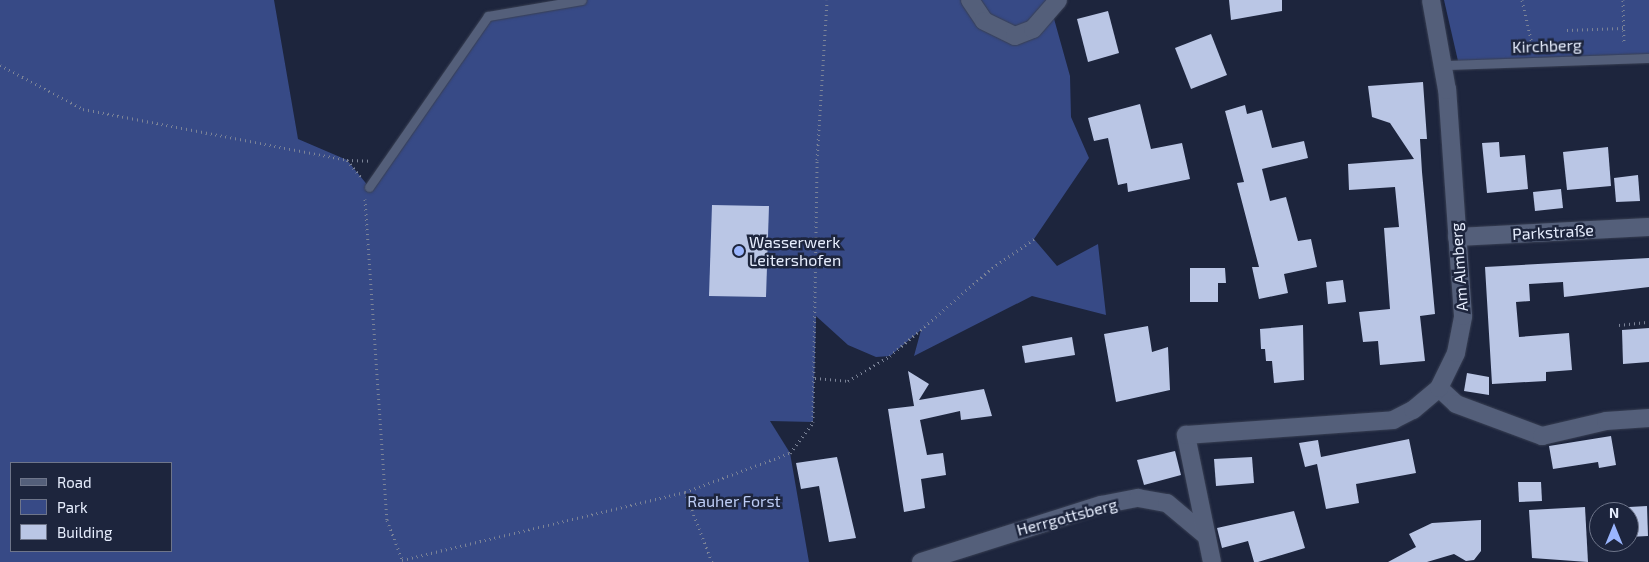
<!DOCTYPE html>
<meta charset="utf-8">
<style>
body{margin:0}
#map{position:relative;width:1649px;height:562px;overflow:hidden;background:#1d253d;font-family:"Exo 2",sans-serif}
div>[style]{position:absolute}
.green>*{inset:0;background:#374a86}
.building>*{inset:0;background:#bac6e5}
.path>*{height:3px;margin-top:-1.5px;transform-origin:0;background:repeating-linear-gradient(90deg,#7b8397 0 1px,transparent 0 5px)}
.roads{filter:drop-shadow(0 0 1px #383f53) drop-shadow(0 0 1px #383f53)}
.service>*{height:9px;margin:-4.5px;padding:0 4.5px;transform-origin:4.5px;border-radius:4.5px;background:#545f7a}
.minor>*{height:18px;margin:-9px;padding:0 9px;transform-origin:9px;border-radius:9px;background:#545f7a}
.dots>*{width:14px;height:14px;translate:-50% -50%;box-sizing:border-box;border:2px solid #1d253d;border-radius:50%}
span{translate:-50% -50%;white-space:nowrap;text-align:center;line-height:1.15;-webkit-text-stroke:5px #1d253d;paint-order:stroke}
.street-label{font-size:16px;color:#e7eefe}
.poi-label{font-size:16px;color:#e7eefe}
.left{translate:0 -50%;text-align:left}
.park-label{font-size:16px;color:#bdcdf5}
.legend{position:absolute;left:10px;top:462px;width:162px;height:90px;box-sizing:border-box;background:#1d253d;border:1px solid #6e758a;margin:0;padding:6px 9px;list-style:none;font-size:15px;color:#e7eefe}
.legend li{display:flex;align-items:center;gap:10px;height:25px}
.legend b{width:25px;border:1px solid #6e758a}
.north{position:absolute;left:1589px;top:502px;width:50px;height:50px;box-sizing:border-box;background:#1d253d;border:1px solid #6e758a;border-radius:50%;rotate:0deg;font-size:14px;font-weight:700;line-height:20px;text-align:center;color:#e7eefe}
.north::after{content:'';display:block;margin:auto;width:18px;height:22px;background:#9ab5fd;clip-path:polygon(50% 0,100% 100%,50% 72%,0 100%)}
</style>
<div id="map">
<div class="green">
<i style="clip-path:polygon(evenodd,0 0,274px 0,298px 139px,347px 160px,369px 187px,488px 16px,585px 0,1058px 0,1051px 8px,1070px 76px,1071px 117px,1089px 158px,1034px 239px,1057px 266px,1098px 244px,1106px 315px,1032px 296px,914px 356px,921px 330px,890px 356px,876px 357px,848px 345px,816px 316px,813px 422px,770px 421px,790px 453px,809px 562px,0 562px,0 0,11px 463px,171px 463px,171px 551px,11px 551px,11px 463px)"></i>
<i style="clip-path:polygon(1444px 0,1649px 0,1649px 54px,1458px 61px)"></i>
</div>
<div class="building">
<i style="clip-path:polygon(1229px 0,1282px 0,1282px 11px,1231px 20px)"></i>
<i style="clip-path:polygon(1108px 11px,1119px 53px,1088px 62px,1077px 19px)"></i>
<i style="clip-path:polygon(1211px 34px,1227px 75px,1191px 89px,1175px 48px)"></i>
<i style="clip-path:polygon(1423px 82px,1427px 139px,1420px 139px,1422px 172px,1435px 314px,1420px 316px,1425px 361px,1380px 365px,1378px 341px,1363px 342px,1359px 312px,1390px 309px,1384px 228px,1399px 227px,1395px 187px,1349px 190px,1348px 164px,1414px 159px,1390px 123px,1372px 117px,1368px 86px)"></i>
<i style="clip-path:polygon(1140px 104px,1151px 149px,1182px 143px,1190px 179px,1128px 192px,1127px 183px,1118px 185px,1108px 138px,1094px 141px,1088px 118px)"></i>
<i style="clip-path:polygon(1245px 105px,1247px 114px,1262px 110px,1272px 148px,1304px 141px,1308px 158px,1262px 169px,1270px 201px,1286px 197px,1298px 241px,1311px 239px,1317px 267px,1284px 274px,1288px 293px,1259px 299px,1252px 267px,1259px 267px,1237px 183px,1244px 182px,1225px 111px)"></i>
<i style="clip-path:polygon(1499px 142px,1500px 157px,1525px 155px,1528px 189px,1487px 193px,1482px 143px)"></i>
<i style="clip-path:polygon(1608px 147px,1611px 186px,1567px 190px,1563px 152px)"></i>
<i style="clip-path:polygon(1638px 175px,1640px 201px,1616px 202px,1614px 178px)"></i>
<i style="clip-path:polygon(1561px 189px,1563px 208px,1535px 211px,1533px 192px)"></i>
<i style="clip-path:polygon(712px 205px,769px 206px,766px 297px,709px 296px)"></i>
<i style="clip-path:polygon(1649px 258px,1649px 287px,1564px 297px,1563px 282px,1529px 284px,1530px 301px,1516px 302px,1519px 337px,1569px 333px,1572px 370px,1546px 372px,1546px 381px,1492px 384px,1485px 267px)"></i>
<i style="clip-path:polygon(1190px 268px,1225px 268px,1226px 283px,1218px 283px,1218px 302px,1190px 302px)"></i>
<i style="clip-path:polygon(1343px 280px,1346px 302px,1328px 304px,1326px 282px)"></i>
<i style="clip-path:polygon(1303px 325px,1304px 380px,1274px 383px,1272px 361px,1266px 361px,1265px 349px,1261px 349px,1260px 329px)"></i>
<i style="clip-path:polygon(1148px 326px,1152px 352px,1168px 347px,1170px 390px,1116px 402px,1104px 334px)"></i>
<i style="clip-path:polygon(1649px 328px,1649px 362px,1623px 364px,1622px 330px)"></i>
<i style="clip-path:polygon(1072px 337px,1075px 355px,1025px 363px,1022px 346px)"></i>
<i style="clip-path:polygon(908px 371px,929px 384px,919px 400px,984px 389px,992px 416px,961px 420px,960px 411px,920px 420px,927px 455px,943px 453px,946px 475px,921px 479px,925px 508px,904px 512px,888px 409px,914px 406px)"></i>
<i style="clip-path:polygon(1467px 373px,1489px 377px,1489px 395px,1464px 391px)"></i>
<i style="clip-path:polygon(1611px 436px,1616px 465px,1599px 468px,1598px 462px,1553px 469px,1549px 446px)"></i>
<i style="clip-path:polygon(1409px 439px,1416px 473px,1356px 484px,1359px 503px,1326px 509px,1317px 464px,1305px 467px,1299px 443px,1318px 440px,1321px 457px)"></i>
<i style="clip-path:polygon(1175px 451px,1181px 475px,1144px 485px,1137px 460px)"></i>
<i style="clip-path:polygon(837px 457px,856px 538px,829px 542px,819px 486px,801px 489px,796px 463px)"></i>
<i style="clip-path:polygon(1252px 457px,1254px 483px,1216px 486px,1214px 459px)"></i>
<i style="clip-path:polygon(1518px 482px,1541px 482px,1542px 501px,1519px 502px)"></i>
<i style="clip-path:polygon(1647px 506px,1648px 536px,1629px 537px,1629px 507px)"></i>
<i style="clip-path:polygon(1585px 507px,1588px 562px,1532px 558px,1529px 510px)"></i>
<i style="clip-path:polygon(1294px 511px,1305px 548px,1258px 562px,1254px 562px,1248px 541px,1222px 548px,1217px 528px)"></i>
<i style="clip-path:polygon(1481px 520px,1481px 551px,1474px 560px,1466px 561px,1454px 554px,1427px 562px,1388px 562px,1416px 547px,1409px 534px,1432px 523px)"></i>
</div>
<div class="path">
<i style="left:1522px;top:0;width:49px;rotate:77.1deg"></i>
<i style="left:1623px;top:0;width:44px;rotate:88.7deg"></i>
<i style="left:1567px;top:30px;width:56px;rotate:-2deg"></i>
<i style="left:0;top:65px;width:94px;rotate:27.9deg"></i>
<i style="left:83px;top:109px;width:269px;rotate:10.9deg"></i>
<i style="left:347px;top:160px;width:24px;rotate:2deg"></i>
<i style="left:347px;top:160px;width:22px;rotate:51deg"></i>
<i style="left:365px;top:199px;width:322px;rotate:86.1deg"></i>
<i style="left:387px;top:520px;width:45px;rotate:69.1deg"></i>
<i style="left:1619px;top:325px;width:30px;rotate:-6deg"></i>
<i style="left:815px;top:378px;width:33px;rotate:5deg"></i>
<i style="left:848px;top:381px;width:49px;rotate:-30.8deg"></i>
<i style="left:890px;top:356px;width:135px;rotate:-40.8deg"></i>
<i style="left:992px;top:268px;width:51px;rotate:-34.6deg"></i>
<i style="left:402px;top:560px;width:291px;rotate:-13.5deg"></i>
<i style="left:712px;top:562px;width:75px;rotate:-111.1deg"></i>
<i style="left:685px;top:492px;width:112px;rotate:-20.4deg"></i>
<i style="left:790px;top:453px;width:39px;rotate:-53deg"></i>
<i style="left:813px;top:422px;width:262px;rotate:-89.1deg"></i>
<i style="left:817px;top:160px;width:160px;rotate:-86.4deg"></i>
</div>
<div class="roads">
<div class="service">
<i style="left:1445px;top:65px;width:204px;rotate:-2deg"></i>
<i style="left:369px;top:187px;width:208px;rotate:-55.2deg"></i>
<i style="left:488px;top:16px;width:95px;rotate:-9.7deg"></i>
</div>
<div class="minor">
<i style="left:970px;top:0;width:25px;rotate:56deg"></i>
<i style="left:984px;top:21px;width:34px;rotate:26deg"></i>
<i style="left:1015px;top:36px;width:19px;rotate:-21deg"></i>
<i style="left:1033px;top:29px;width:38px;rotate:-49deg"></i>
<i style="left:1457px;top:237px;width:192px;rotate:-3deg"></i>
<i style="left:1439px;top:388px;width:23px;rotate:43deg"></i>
<i style="left:1456px;top:404px;width:92px;rotate:20.4deg"></i>
<i style="left:1542px;top:436px;width:66px;rotate:-13.2deg"></i>
<i style="left:1606px;top:421px;width:43px;rotate:-4deg"></i>
<i style="left:921px;top:562px;width:189px;rotate:-17.6deg"></i>
<i style="left:1101px;top:505px;width:38px;rotate:-11deg"></i>
<i style="left:1138px;top:498px;width:29px;rotate:10deg"></i>
<i style="left:1167px;top:503px;width:50px;rotate:40.1deg"></i>
<i style="left:1212px;top:562px;width:130px;rotate:-101.6deg"></i>
<i style="left:1186px;top:435px;width:208px;rotate:-4.1deg"></i>
<i style="left:1393px;top:420px;width:22px;rotate:-27deg"></i>
<i style="left:1413px;top:410px;width:34px;rotate:-40deg"></i>
<i style="left:1439px;top:388px;width:39px;rotate:-64deg"></i>
<i style="left:1456px;top:353px;width:38px;rotate:-79deg"></i>
<i style="left:1463px;top:316px;width:227px;rotate:-94deg"></i>
<i style="left:1447px;top:90px;width:91px;rotate:-100.1deg"></i>
</div>
</div>
<div class="dots">
<i style="left:739px;top:251px;background:#9ab5fd"></i>
</div>
<div class="street-label">
<span style="left:1547px;top:46px;rotate:-2deg">Kirchberg</span>
<span style="left:1553px;top:232px;rotate:-3deg">Parkstraße</span>
<span style="left:1459px;top:267px;rotate:-94deg">Am Almberg</span>
<span style="left:1067px;top:517px;rotate:-15deg">Herrgottsberg</span>
</div>
<div class="poi-label">
<span class="left" style="left:749px;top:251px">Wasserwerk<br>Leitershofen</span>
</div>
<div class="park-label">
<span style="left:734px;top:501px">Rauher Forst</span>
</div>
<ul class="legend">
<li><b style="height:6px;background:#545f7a"></b>Road</li>
<li><b style="height:14px;background:#374a86"></b>Park</li>
<li><b style="height:14px;background:#bac6e5"></b>Building</li>
</ul>
<div class="north">N</div>
</div>
